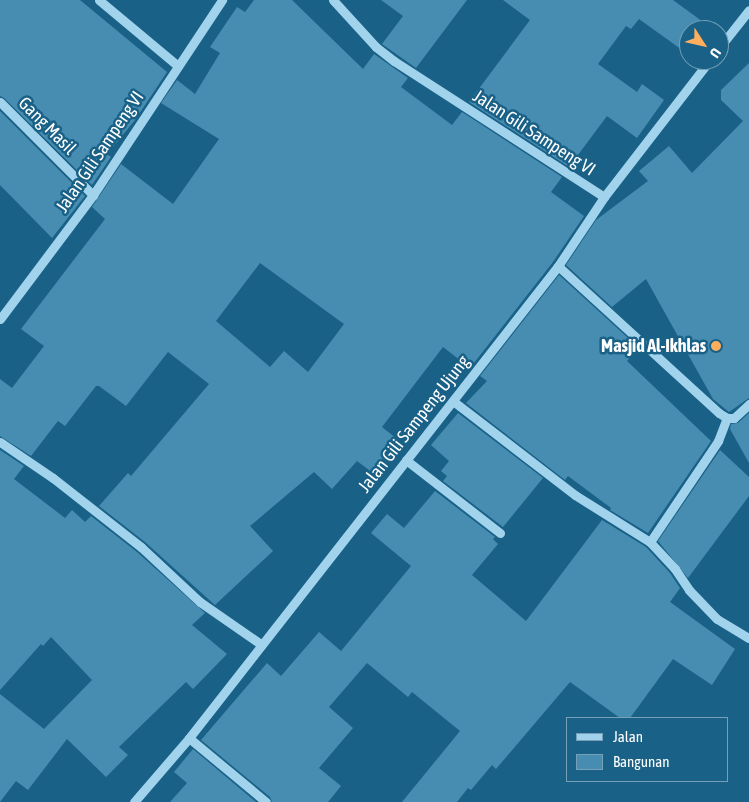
<!DOCTYPE html>
<style>
body{margin:0}
#map{position:relative;width:749px;height:802px;overflow:hidden;background:#1a6187;font-family:"Asap Condensed",sans-serif}
div>[style]{position:absolute}
.building>*{inset:0;background:#478db2}
.minor>*{height:9px;margin:-4.5px;padding:0 4.5px;transform-origin:4.5px;border-radius:4.5px;background:#a2d3ec}
.dots>*{width:14px;height:14px;translate:-50% -50%;box-sizing:border-box;border:2px solid #1a6187;border-radius:50%}
span{translate:-50% -50%;white-space:nowrap;text-align:center;line-height:1.15;-webkit-text-stroke:5px #1a6187;paint-order:stroke}
.street-label{font-size:18px;color:#fff}
.poi-label{font-size:18px;color:#fff;font-weight:700}
.right{translate:-100% -50%;text-align:right}
.legend{position:absolute;left:566px;top:717px;width:162px;height:65px;box-sizing:border-box;background:#1a6187;border:1px solid #76a0b7;margin:0;padding:6px 9px;list-style:none;font-size:15px;color:#fff}
.legend li{display:flex;align-items:center;gap:10px;height:25px}
.legend b{width:25px;border:1px solid #76a0b7}
.north{position:absolute;left:679px;top:20px;width:50px;height:50px;box-sizing:border-box;background:#1a6187;border:1px solid #76a0b7;border-radius:50%;rotate:125deg;font-size:14px;font-weight:700;line-height:20px;text-align:center;color:#fff}
.north::after{content:'';display:block;margin:auto;width:18px;height:22px;background:#ffae5e;clip-path:polygon(50% 0,100% 100%,50% 72%,0 100%)}
</style>
<div id="map">
<div class="building">
<i style="clip-path:polygon(0 0,80px 0,167px 72px,135px 120px,107px 154px,111px 157px,92px 185px,4px 98px,0 96px)"></i>
<i style="clip-path:polygon(evenodd,254px 0,292px 0,363px 69px,374px 54px,408px 78px,401px 87px,452px 125px,462px 112px,562px 177px,551px 192px,584px 216px,553px 262px,470px 368px,443px 347px,382px 427px,402px 443px,377px 476px,357px 461px,332px 489px,314px 472px,250px 526px,273px 551px,215px 605px,145px 542px,99px 506px,128px 473px,131px 476px,209px 384px,168px 352px,126px 406px,99px 386px,96px 386px,65px 426px,58px 421px,31px 456px,0 436px,0 379px,12px 388px,44px 346px,21px 329px,105px 219px,92px 207px,121px 164px,173px 204px,219px 139px,161px 103px,177px 80px,195px 94px,220px 53px,210px 47px,237px 7px,245px 12px,254px 0,260px 263px,344px 324px,308px 372px,284px 351px,270px 367px,216px 321px,260px 263px)"></i>
<i style="clip-path:polygon(381px 0,467px 0,416px 68px,382px 44px,403px 16px)"></i>
<i style="clip-path:polygon(503px 0,673px 0,714px 30px,689px 30px,689px 55px,639px 19px,631px 29px,626px 26px,598px 64px,637px 92px,642px 84px,664px 100px,637px 138px,607px 116px,569px 167px,469px 102px,530px 20px)"></i>
<i style="clip-path:polygon(749px 63px,749px 398px,729px 412px,713px 399px,646px 279px,612px 307px,566px 265px,596px 220px,648px 181px,639px 171px,669px 146px,692px 173px,743px 121px,721px 100px,721px 90px)"></i>
<i style="clip-path:polygon(0 111px,85px 196px,52px 238px,0 185px)"></i>
<i style="clip-path:polygon(559px 275px,639px 348px,627px 361px,711px 441px,648px 533px,610px 510px,611px 508px,568px 476px,565px 480px,466px 403px,487px 381px,480px 376px)"></i>
<i style="clip-path:polygon(458px 413px,543px 478px,503px 527px,443px 481px,447px 476px,441px 471px,449px 461px,431px 445px)"></i>
<i style="clip-path:polygon(749px 413px,749px 463px,730px 429px,731px 424px,738px 423px)"></i>
<i style="clip-path:polygon(0 450px,24px 466px,14px 479px,65px 518px,72px 510px,85px 522px,91px 516px,137px 552px,205px 613px,192px 625px,227px 654px,193px 689px,186px 682px,119px 747px,128px 755px,106px 777px,67px 739px,28px 790px,16px 781px,0 802px,0 694px,44px 729px,92px 680px,51px 637px,43px 646px,41px 644px,0 690px)"></i>
<i style="clip-path:polygon(720px 450px,749px 477px,749px 496px,688px 578px,658px 541px)"></i>
<i style="clip-path:polygon(435px 491px,495px 537px,493px 539px,498px 544px,472px 575px,526px 621px,602px 520px,646px 547px,670px 573px,680px 588px,670px 602px,735px 649px,712px 685px,673px 659px,630px 718px,620px 718px,570px 682px,496px 769px,492px 765px,471px 790px,468px 788px,457px 802px,402px 802px,460px 731px,412px 692px,408px 697px,367px 663px,329px 707px,353px 728px,319px 768px,341px 786px,328px 802px,272px 802px,270px 797px,201px 740px,267px 663px,281px 676px,319px 632px,341px 651px,411px 566px,371px 533px,387px 514px,404px 528px)"></i>
<i style="clip-path:polygon(193px 749px,256px 802px,170px 802px,187px 783px,174px 772px)"></i>
</div>
<div class="minor">
<i style="left:99px;top:0;width:103px;rotate:39.9deg"></i>
<i style="left:333px;top:0;width:64px;rotate:47.5deg"></i>
<i style="left:376px;top:47px;width:23px;rotate:38deg"></i>
<i style="left:394px;top:61px;width:250px;rotate:32.9deg"></i>
<i style="left:719px;top:48px;width:48px;rotate:-51.7deg"></i>
<i style="left:0;top:102px;width:132px;rotate:45deg"></i>
<i style="left:558px;top:266px;width:218px;rotate:42.4deg"></i>
<i style="left:719px;top:413px;width:9px;rotate:32deg"></i>
<i style="left:727px;top:418px;width:7px"></i>
<i style="left:734px;top:418px;width:21px;rotate:-43deg"></i>
<i style="left:0;top:319px;width:155px;rotate:-53.1deg"></i>
<i style="left:93px;top:195px;width:234px;rotate:-56.5deg"></i>
<i style="left:453px;top:401px;width:154px;rotate:37.6deg"></i>
<i style="left:575px;top:495px;width:89px;rotate:32.1deg"></i>
<i style="left:650px;top:542px;width:37px;rotate:47deg"></i>
<i style="left:675px;top:569px;width:25px;rotate:56deg"></i>
<i style="left:689px;top:590px;width:40px;rotate:46deg"></i>
<i style="left:717px;top:619px;width:37px;rotate:31deg"></i>
<i style="left:0;top:442px;width:64px;rotate:34.2deg"></i>
<i style="left:53px;top:478px;width:112px;rotate:38.1deg"></i>
<i style="left:141px;top:547px;width:81px;rotate:43deg"></i>
<i style="left:200px;top:602px;width:75px;rotate:34.7deg"></i>
<i style="left:406px;top:460px;width:119px;rotate:37.8deg"></i>
<i style="left:650px;top:542px;width:122px;rotate:-56deg"></i>
<i style="left:718px;top:441px;width:25px;rotate:-69deg"></i>
<i style="left:189px;top:738px;width:100px;rotate:39.7deg"></i>
<i style="left:134px;top:802px;width:84px;rotate:-49.3deg"></i>
<i style="left:189px;top:738px;width:599px;rotate:-51.98deg"></i>
<i style="left:558px;top:266px;width:83px;rotate:-56.3deg"></i>
<i style="left:604px;top:197px;width:173px;rotate:-52.3deg"></i>
</div>
<div class="dots">
<i style="left:716px;top:346px;background:#ffae5e"></i>
</div>
<div class="street-label">
<span style="left:47px;top:126px;rotate:45deg">Gang Masil</span>
<span style="left:534px;top:133px;rotate:33deg">Jalan Gili Sampeng VI</span>
<span style="left:100px;top:152px;rotate:-56deg">Jalan Gili Sampeng VI</span>
<span style="left:414px;top:424px;rotate:-52deg">Jalan Gili Sampeng Ujung</span>
</div>
<div class="poi-label">
<span class="right" style="left:706px;top:346px">Masjid Al-Ikhlas</span>
</div>
<ul class="legend">
<li><b style="height:6px;background:#a2d3ec"></b>Jalan</li>
<li><b style="height:14px;background:#478db2"></b>Bangunan</li>
</ul>
<div class="north">U</div>
</div>
